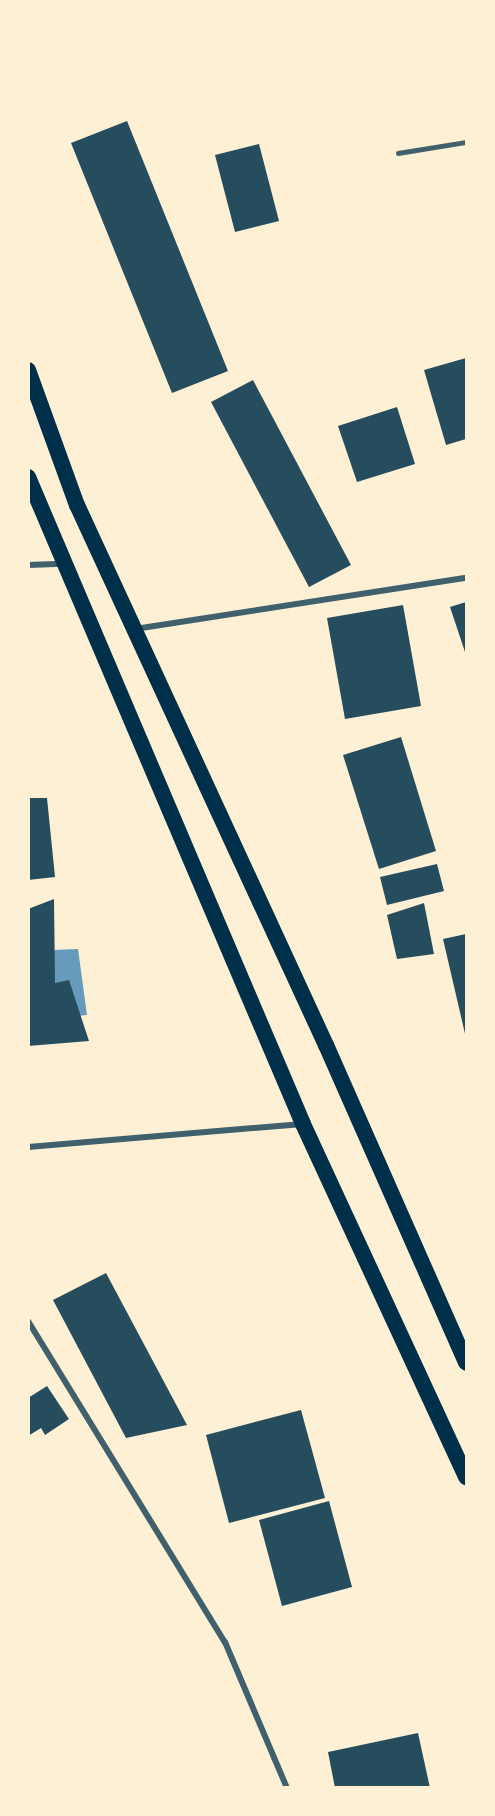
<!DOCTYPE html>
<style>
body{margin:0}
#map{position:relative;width:495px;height:1816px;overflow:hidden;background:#fdf0d5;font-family:"DM Sans",sans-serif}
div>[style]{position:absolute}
.water>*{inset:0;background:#669bbc}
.building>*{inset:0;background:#264d5e}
.service>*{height:4.5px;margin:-2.25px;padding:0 2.25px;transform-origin:2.25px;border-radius:2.25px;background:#3f606c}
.minor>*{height:6px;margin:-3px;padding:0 3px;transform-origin:3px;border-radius:3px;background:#3f606c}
.trunk>*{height:16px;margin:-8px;padding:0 8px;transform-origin:8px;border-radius:8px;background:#003049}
span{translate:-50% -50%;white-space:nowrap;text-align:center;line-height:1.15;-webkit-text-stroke:6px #fdf0d5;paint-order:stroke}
.frame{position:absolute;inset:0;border:30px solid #fdf0d5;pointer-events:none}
</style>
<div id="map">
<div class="water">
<i style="clip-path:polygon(78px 949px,87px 1015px,29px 1021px,29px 951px)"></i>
</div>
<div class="building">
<i style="clip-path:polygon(127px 121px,228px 371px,172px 393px,71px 143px)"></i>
<i style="clip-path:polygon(259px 144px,279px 221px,235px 232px,215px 155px)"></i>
<i style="clip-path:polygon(466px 358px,466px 439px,446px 445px,424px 370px)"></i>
<i style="clip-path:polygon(253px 380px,351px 565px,309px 587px,211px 402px)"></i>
<i style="clip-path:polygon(397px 407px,415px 464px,357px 482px,338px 426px)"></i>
<i style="clip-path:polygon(466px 602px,466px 655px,450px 607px)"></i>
<i style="clip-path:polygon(403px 605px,421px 706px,345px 719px,327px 618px)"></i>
<i style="clip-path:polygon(401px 737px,436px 851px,379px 869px,343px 755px)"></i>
<i style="clip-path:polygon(28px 798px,47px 798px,55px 877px,28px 880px)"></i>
<i style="clip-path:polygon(437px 864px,444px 891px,387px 905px,380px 877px)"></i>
<i style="clip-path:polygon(54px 899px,55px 983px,69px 980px,89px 1041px,28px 1046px,28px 909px)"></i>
<i style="clip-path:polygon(424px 903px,434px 954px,397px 959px,387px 915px)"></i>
<i style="clip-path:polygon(466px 934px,466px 1038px,443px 939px)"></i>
<i style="clip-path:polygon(106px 1273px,187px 1425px,126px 1438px,53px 1300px)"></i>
<i style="clip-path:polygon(47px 1386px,69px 1419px,45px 1435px,41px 1428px,28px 1436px,28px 1398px)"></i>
<i style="clip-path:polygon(301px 1410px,325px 1498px,229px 1523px,206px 1435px)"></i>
<i style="clip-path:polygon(329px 1501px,352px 1587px,282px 1606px,259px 1520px)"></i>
<i style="clip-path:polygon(418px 1733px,430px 1788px,335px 1788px,328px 1752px)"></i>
</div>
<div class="service">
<i style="left:398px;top:153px;width:69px;rotate:-9.2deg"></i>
</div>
<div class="minor">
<i style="left:28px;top:565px;width:35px;rotate:-2deg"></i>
<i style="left:135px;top:629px;width:335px;rotate:-8.8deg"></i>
<i style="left:28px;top:1147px;width:273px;rotate:-4.8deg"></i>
<i style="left:28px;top:1321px;width:377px;rotate:58.5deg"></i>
<i style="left:225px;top:1642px;width:159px;rotate:67deg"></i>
</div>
<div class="trunk">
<i style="left:28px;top:370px;width:144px;rotate:70.1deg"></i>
<i style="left:77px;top:505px;width:595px;rotate:65.25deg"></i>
<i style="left:326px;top:1045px;width:347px;rotate:66.2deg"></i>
<i style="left:28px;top:477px;width:703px;rotate:66.97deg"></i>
<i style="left:303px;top:1124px;width:389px;rotate:65.2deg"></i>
</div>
<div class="frame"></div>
</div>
